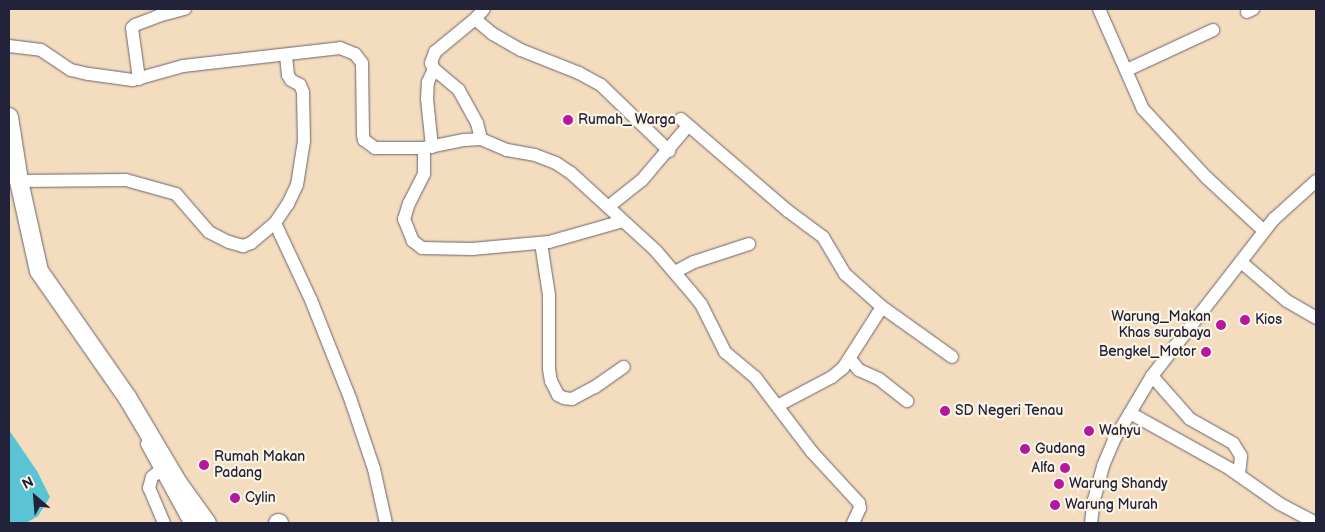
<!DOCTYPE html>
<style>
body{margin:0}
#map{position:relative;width:1325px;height:532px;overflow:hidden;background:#f4dcbf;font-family:"Balsamiq Sans",sans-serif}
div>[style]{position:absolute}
.water>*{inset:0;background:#5ac4d5}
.roads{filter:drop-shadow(0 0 1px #6c6369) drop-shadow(0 0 1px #6c6369)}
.minor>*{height:12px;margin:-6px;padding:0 6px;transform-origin:6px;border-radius:6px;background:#fff}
.highway>*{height:18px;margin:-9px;padding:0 9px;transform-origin:9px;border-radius:9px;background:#fff}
.dots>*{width:14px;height:14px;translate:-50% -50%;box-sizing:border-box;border:2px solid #fcf5e5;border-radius:50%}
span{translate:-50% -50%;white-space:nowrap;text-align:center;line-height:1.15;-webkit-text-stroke:4.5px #fcf5e5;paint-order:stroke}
.poi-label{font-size:14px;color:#22223b}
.left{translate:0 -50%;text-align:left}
.right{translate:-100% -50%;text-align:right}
.frame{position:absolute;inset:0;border:10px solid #22223b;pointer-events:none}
.north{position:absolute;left:10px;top:472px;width:50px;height:50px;-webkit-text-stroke:4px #fcf5e5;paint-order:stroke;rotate:333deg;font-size:14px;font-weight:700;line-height:20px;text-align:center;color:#22223b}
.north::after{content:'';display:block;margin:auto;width:18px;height:22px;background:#22223b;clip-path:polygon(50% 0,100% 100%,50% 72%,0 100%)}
</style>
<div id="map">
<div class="water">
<i style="clip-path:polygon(9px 430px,37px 471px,50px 497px,38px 516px,26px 523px,9px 523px)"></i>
</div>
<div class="roads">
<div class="minor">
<i style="left:1099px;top:9px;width:109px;rotate:66.3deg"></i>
<i style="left:1143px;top:109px;width:94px;rotate:47.2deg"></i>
<i style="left:1207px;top:178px;width:78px;rotate:42.9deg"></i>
<i style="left:1247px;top:12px;width:7px;rotate:-27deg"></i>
<i style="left:475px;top:19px;width:23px;rotate:40deg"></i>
<i style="left:493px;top:34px;width:32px;rotate:30deg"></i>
<i style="left:521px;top:50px;width:62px;rotate:21.6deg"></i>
<i style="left:579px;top:73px;width:25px;rotate:29deg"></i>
<i style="left:601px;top:85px;width:95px;rotate:44.1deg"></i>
<i style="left:9px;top:46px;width:32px;rotate:7deg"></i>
<i style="left:41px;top:50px;width:36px;rotate:34deg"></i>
<i style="left:71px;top:70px;width:18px;rotate:13deg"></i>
<i style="left:89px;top:74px;width:44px;rotate:7.8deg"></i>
<i style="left:133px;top:80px;width:52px;rotate:-15.6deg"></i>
<i style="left:183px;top:66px;width:158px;rotate:-6.5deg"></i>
<i style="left:340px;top:48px;width:16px;rotate:22deg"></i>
<i style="left:355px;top:54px;width:11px;rotate:52deg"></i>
<i style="left:362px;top:63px;width:72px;rotate:89.2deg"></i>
<i style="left:363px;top:135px;width:5px;rotate:79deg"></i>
<i style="left:364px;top:140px;width:14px;rotate:36deg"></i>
<i style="left:375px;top:148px;width:49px"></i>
<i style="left:424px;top:148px;width:41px;rotate:-11.3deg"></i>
<i style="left:464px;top:140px;width:17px;rotate:-3deg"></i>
<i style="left:481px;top:139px;width:28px;rotate:23deg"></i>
<i style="left:507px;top:150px;width:28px;rotate:10deg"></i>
<i style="left:535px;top:155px;width:22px;rotate:21deg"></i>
<i style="left:556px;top:163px;width:18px;rotate:34deg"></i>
<i style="left:571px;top:173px;width:115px;rotate:42.5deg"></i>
<i style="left:656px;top:251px;width:55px;rotate:49.4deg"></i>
<i style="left:692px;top:293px;width:14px;rotate:51deg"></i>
<i style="left:701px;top:304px;width:54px;rotate:63.4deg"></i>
<i style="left:725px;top:352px;width:39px;rotate:40deg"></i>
<i style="left:755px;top:377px;width:94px;rotate:52.8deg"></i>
<i style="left:812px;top:452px;width:69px;rotate:47.3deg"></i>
<i style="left:859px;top:503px;width:5px;rotate:79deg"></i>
<i style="left:860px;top:508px;width:17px;rotate:115deg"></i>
<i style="left:1127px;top:70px;width:95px;rotate:-24.9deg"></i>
<i style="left:139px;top:79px;width:51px;rotate:-97.8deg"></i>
<i style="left:132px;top:28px;width:4px;rotate:-45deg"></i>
<i style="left:135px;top:25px;width:25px;rotate:-21deg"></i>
<i style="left:158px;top:16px;width:28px;rotate:-15deg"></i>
<i style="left:681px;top:119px;width:141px;rotate:40.7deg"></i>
<i style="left:788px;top:211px;width:44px;rotate:36.6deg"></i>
<i style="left:823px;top:237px;width:43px;rotate:59.3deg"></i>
<i style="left:845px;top:274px;width:50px;rotate:41.7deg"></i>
<i style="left:882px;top:307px;width:72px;rotate:122.6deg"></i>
<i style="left:843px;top:368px;width:14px;rotate:141deg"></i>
<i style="left:832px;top:377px;width:60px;rotate:152.2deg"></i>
<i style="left:481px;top:139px;width:16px;rotate:-104deg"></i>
<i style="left:477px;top:123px;width:38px;rotate:-119deg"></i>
<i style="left:459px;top:90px;width:33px;rotate:-140deg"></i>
<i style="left:434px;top:69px;width:7px;rotate:-117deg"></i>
<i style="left:431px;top:63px;width:12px;rotate:-70deg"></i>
<i style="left:435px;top:52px;width:52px;rotate:-39.5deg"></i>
<i style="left:475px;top:19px;width:13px;rotate:-48deg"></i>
<i style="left:432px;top:147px;width:48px;rotate:-95.9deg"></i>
<i style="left:427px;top:99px;width:17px;rotate:-87deg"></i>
<i style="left:428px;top:82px;width:14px;rotate:-65deg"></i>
<i style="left:424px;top:148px;width:26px;rotate:90deg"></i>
<i style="left:424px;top:174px;width:33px;rotate:117deg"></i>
<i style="left:409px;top:203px;width:17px;rotate:107deg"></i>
<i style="left:404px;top:219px;width:24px;rotate:68deg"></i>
<i style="left:413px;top:241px;width:11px;rotate:38deg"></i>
<i style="left:422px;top:248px;width:50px;rotate:1.1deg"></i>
<i style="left:472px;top:249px;width:77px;rotate:-5.2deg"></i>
<i style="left:549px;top:242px;width:77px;rotate:-15.8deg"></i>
<i style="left:19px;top:181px;width:107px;rotate:-0.5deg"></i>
<i style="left:126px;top:180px;width:52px;rotate:15.6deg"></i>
<i style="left:176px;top:194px;width:50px;rotate:49deg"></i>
<i style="left:209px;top:232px;width:22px;rotate:27deg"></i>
<i style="left:229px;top:242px;width:15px;rotate:16deg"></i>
<i style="left:243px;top:246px;width:9px;rotate:-21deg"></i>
<i style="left:251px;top:243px;width:31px;rotate:-40deg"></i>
<i style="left:275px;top:223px;width:85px;rotate:64.9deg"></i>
<i style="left:311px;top:300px;width:105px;rotate:68.3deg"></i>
<i style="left:350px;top:398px;width:75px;rotate:71.3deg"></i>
<i style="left:374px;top:469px;width:55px;rotate:77.5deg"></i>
<i style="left:608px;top:207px;width:43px;rotate:-38.5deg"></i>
<i style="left:642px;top:180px;width:71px;rotate:-49.6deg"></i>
<i style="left:275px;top:223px;width:23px;rotate:-56deg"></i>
<i style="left:288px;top:204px;width:21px;rotate:-65deg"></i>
<i style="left:297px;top:185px;width:45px;rotate:-81deg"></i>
<i style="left:304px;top:141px;width:49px;rotate:-91.2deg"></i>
<i style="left:303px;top:92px;width:8px;rotate:-113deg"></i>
<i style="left:300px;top:85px;width:10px;rotate:-151deg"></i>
<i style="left:291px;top:80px;width:6px;rotate:-121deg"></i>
<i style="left:288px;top:75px;width:19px;rotate:-96deg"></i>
<i style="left:541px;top:243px;width:53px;rotate:81.3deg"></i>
<i style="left:549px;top:295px;width:74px;rotate:90deg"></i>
<i style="left:549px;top:369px;width:12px;rotate:81deg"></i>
<i style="left:551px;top:381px;width:16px;rotate:63deg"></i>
<i style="left:558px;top:395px;width:7px;rotate:27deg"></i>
<i style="left:564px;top:398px;width:8px;rotate:7deg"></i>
<i style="left:572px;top:399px;width:26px;rotate:-28deg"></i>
<i style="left:595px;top:387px;width:35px;rotate:-35deg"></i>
<i style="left:1241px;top:262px;width:60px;rotate:40.3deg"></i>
<i style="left:1287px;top:301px;width:34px;rotate:30deg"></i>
<i style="left:675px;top:272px;width:21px;rotate:-28deg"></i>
<i style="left:694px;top:262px;width:58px;rotate:-18.1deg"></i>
<i style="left:882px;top:307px;width:86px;rotate:35.5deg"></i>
<i style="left:850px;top:359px;width:14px;rotate:51deg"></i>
<i style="left:859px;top:370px;width:22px;rotate:24deg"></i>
<i style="left:879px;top:379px;width:36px;rotate:38deg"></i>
<i style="left:1152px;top:376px;width:57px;rotate:48.5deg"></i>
<i style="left:1190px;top:419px;width:49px;rotate:29.2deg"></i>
<i style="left:1233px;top:443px;width:15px;rotate:58deg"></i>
<i style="left:1241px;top:456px;width:19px;rotate:96deg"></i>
<i style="left:1130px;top:413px;width:115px;rotate:29.2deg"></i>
<i style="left:1230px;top:469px;width:61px;rotate:35deg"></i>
<i style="left:1280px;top:504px;width:41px;rotate:27.8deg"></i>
<i style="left:147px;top:444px;width:90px;rotate:61.4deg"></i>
<i style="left:164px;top:523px;width:38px;rotate:-113deg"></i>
<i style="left:149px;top:488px;width:11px;rotate:-75deg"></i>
<i style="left:152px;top:477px;width:17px;rotate:-40deg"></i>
<i style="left:1091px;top:523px;width:23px;rotate:-83deg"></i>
<i style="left:1094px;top:500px;width:35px;rotate:-75deg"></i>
<i style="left:1103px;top:466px;width:30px;rotate:-67deg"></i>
<i style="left:1115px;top:438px;width:72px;rotate:-59.2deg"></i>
<i style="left:1152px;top:376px;width:199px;rotate:-52.2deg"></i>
<i style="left:1274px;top:219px;width:57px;rotate:-42.1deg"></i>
</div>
<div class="highway">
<i style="left:9px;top:117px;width:65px;rotate:81.1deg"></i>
<i style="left:19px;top:181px;width:92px;rotate:77.5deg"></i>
<i style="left:39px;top:271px;width:154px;rotate:55.1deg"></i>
<i style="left:127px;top:397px;width:100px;rotate:59.3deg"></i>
<i style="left:178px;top:483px;width:49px;rotate:54.1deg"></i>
<i style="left:278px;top:523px;width:1px"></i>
</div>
</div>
<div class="dots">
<i style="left:568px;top:120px;background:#b5179e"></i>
<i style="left:1245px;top:320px;background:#b5179e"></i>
<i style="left:1221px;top:325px;background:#b5179e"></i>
<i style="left:1206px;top:352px;background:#b5179e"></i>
<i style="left:945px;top:411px;background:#b5179e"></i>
<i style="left:1089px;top:431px;background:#b5179e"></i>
<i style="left:1025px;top:449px;background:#b5179e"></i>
<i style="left:204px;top:465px;background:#b5179e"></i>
<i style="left:1065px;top:468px;background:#b5179e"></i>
<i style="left:1059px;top:484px;background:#b5179e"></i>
<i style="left:235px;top:498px;background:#b5179e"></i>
<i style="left:1055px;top:505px;background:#b5179e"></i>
</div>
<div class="poi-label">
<span class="left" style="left:578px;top:120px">Rumah_ Warga</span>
<span class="right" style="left:1211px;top:325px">Warung_Makan<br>Khas surabaya</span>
<span class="left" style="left:1255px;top:320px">Kios</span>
<span class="right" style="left:1196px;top:352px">Bengkel_Motor</span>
<span class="left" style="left:955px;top:411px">SD Negeri Tenau</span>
<span class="left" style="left:1099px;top:431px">Wahyu</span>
<span class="left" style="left:1035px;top:449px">Gudang</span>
<span class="left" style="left:214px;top:465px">Rumah Makan<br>Padang</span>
<span class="right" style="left:1055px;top:468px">Alfa</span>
<span class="left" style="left:1069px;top:484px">Warung Shandy</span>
<span class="left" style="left:245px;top:498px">Cylin</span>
<span class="left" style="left:1065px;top:505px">Warung Murah</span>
</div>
<div class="frame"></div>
<div class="north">N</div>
</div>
